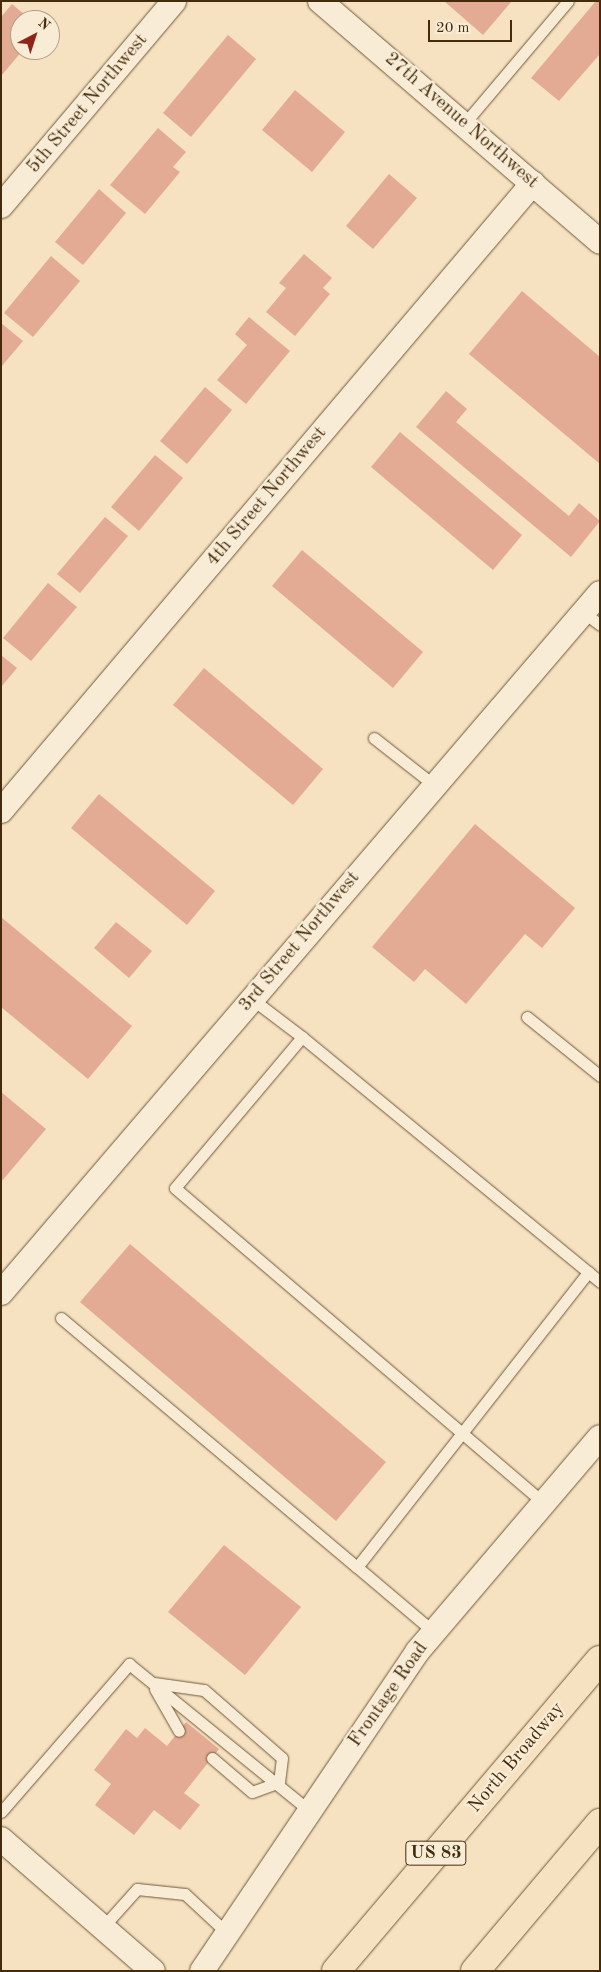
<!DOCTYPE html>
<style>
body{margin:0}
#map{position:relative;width:601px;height:1972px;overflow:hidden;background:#f6e2c1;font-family:"Old Standard TT",serif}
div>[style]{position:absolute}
.building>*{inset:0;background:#e3aa94}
.roads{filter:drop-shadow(0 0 1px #705938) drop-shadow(0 0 1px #705938)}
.service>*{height:11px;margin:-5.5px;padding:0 5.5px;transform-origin:5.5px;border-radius:5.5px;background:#f9ecd7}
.minor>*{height:24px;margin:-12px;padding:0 12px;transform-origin:12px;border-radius:12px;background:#f9ecd7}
.primary>*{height:28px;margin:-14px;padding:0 14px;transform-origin:14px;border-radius:14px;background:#f6e2c1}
span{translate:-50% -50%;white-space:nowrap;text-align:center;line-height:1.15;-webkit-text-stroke:4.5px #f9ecd7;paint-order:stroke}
.shield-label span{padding:1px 4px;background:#f9ecd7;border:1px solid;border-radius:4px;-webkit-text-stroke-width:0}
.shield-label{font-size:18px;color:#432b0b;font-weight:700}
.street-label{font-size:19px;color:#432b0b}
.frame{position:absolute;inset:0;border:2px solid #432b0b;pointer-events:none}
.north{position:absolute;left:10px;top:10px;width:50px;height:50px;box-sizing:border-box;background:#f9ecd7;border:1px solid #b09f85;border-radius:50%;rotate:40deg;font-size:14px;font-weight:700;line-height:20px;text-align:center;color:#432b0b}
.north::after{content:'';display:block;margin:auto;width:18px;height:22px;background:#8f2418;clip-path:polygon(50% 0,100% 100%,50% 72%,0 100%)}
.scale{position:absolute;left:428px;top:20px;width:84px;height:22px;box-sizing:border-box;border:2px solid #432b0b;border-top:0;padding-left:6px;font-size:15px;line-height:18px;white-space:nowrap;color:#432b0b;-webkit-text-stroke:4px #f9ecd7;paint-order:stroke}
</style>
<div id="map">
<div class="building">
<i style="clip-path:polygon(444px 1px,512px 1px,483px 35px)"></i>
<i style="clip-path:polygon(596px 1px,600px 1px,600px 54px,559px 101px,531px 78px)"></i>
<i style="clip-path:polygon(12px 4px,31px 20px,20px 20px,23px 50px,1px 76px,1px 17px)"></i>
<i style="clip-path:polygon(228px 35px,256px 59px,191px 137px,163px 113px)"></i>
<i style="clip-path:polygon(295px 90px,345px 132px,312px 172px,262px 130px)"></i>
<i style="clip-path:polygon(158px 128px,186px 152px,173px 167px,180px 172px,145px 214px,110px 185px)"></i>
<i style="clip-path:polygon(389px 174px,417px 198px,373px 249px,346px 226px)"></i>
<i style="clip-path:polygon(99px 189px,126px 213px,83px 265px,55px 242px)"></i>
<i style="clip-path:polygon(304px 254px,332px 278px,323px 288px,330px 294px,295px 336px,266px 312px,286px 288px,279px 283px)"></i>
<i style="clip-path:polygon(51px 256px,80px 281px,33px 337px,4px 313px)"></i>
<i style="clip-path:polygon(522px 291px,600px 357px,600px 464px,469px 354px)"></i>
<i style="clip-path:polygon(249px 317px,290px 351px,246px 404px,217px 380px,247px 345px,235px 334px)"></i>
<i style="clip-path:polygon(1px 323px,23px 341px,1px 367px)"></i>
<i style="clip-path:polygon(205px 387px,232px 410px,187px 464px,160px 441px)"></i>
<i style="clip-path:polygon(446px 391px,467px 409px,456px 422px,569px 516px,579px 503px,600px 521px,571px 557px,416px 427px)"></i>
<i style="clip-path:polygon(400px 432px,522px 535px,493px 570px,371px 467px)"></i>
<i style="clip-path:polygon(155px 455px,183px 478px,139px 531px,111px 507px)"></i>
<i style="clip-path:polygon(105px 517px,128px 536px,80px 593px,57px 574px)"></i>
<i style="clip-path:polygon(302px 550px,423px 652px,393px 688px,272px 586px)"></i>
<i style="clip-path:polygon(48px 583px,77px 607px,31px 661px,3px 638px)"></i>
<i style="clip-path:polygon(1px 655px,17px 668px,1px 687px)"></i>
<i style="clip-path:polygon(204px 668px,323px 769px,293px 805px,173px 705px)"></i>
<i style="clip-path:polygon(99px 794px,215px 891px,187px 925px,71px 828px)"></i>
<i style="clip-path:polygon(475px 824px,575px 908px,542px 948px,525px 934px,466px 1004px,425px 969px,414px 982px,372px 947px)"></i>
<i style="clip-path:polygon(1px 917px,132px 1026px,88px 1079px,1px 1007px)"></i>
<i style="clip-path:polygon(116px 922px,152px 951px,129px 978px,94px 948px)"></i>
<i style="clip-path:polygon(1px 1092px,46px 1129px,1px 1182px)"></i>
<i style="clip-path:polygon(130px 1244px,386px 1462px,336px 1521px,80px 1302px)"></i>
<i style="clip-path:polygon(224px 1545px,301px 1607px,245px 1675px,168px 1612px)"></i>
<i style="clip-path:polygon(186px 1722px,219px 1749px,184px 1793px,200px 1805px,180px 1830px,154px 1810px,134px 1835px,95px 1805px,111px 1784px,94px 1770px,126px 1729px,137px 1738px,145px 1728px,167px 1746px)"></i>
</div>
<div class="roads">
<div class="service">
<i style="left:464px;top:124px;width:161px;rotate:-49.8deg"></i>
<i style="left:583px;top:612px;width:21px;rotate:37deg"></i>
<i style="left:374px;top:738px;width:76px;rotate:38.1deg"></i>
<i style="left:252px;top:999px;width:63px;rotate:37.2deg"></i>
<i style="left:302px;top:1037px;width:197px;rotate:130.1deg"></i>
<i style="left:175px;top:1188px;width:487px;rotate:40.5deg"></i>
<i style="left:527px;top:1017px;width:94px;rotate:38.9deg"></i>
<i style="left:302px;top:1037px;width:386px;rotate:39.4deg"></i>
<i style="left:61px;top:1318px;width:387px;rotate:40.1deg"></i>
<i style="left:357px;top:1567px;width:375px;rotate:-51.9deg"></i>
<i style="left:357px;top:1567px;width:101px;rotate:40.2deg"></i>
<i style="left:154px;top:1683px;width:50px;rotate:8deg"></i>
<i style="left:204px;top:1690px;width:103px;rotate:41.1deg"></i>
<i style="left:282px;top:1758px;width:24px;rotate:97deg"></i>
<i style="left:155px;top:1689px;width:48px;rotate:60.3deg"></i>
<i style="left:212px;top:1758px;width:52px;rotate:40.4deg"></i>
<i style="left:252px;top:1792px;width:29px;rotate:-20deg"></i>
<i style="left:1px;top:1812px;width:196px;rotate:-49.1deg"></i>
<i style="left:129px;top:1664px;width:233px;rotate:39.1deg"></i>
<i style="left:103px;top:1927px;width:51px;rotate:-48.2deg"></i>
<i style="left:137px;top:1889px;width:48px;rotate:5.9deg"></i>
<i style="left:185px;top:1894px;width:57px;rotate:42.9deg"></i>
</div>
<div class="minor">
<i style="left:320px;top:1px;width:369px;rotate:40.7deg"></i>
<i style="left:1px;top:206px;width:268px;rotate:-49.8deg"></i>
<i style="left:1px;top:811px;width:823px;rotate:-49.73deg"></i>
<i style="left:1px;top:1293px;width:921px;rotate:-49.45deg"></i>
<i style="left:1px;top:1839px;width:201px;rotate:41deg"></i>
<i style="left:202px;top:1971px;width:385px;rotate:-56deg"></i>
<i style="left:417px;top:1652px;width:282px;rotate:-49.6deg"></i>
</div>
<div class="primary">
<i style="left:336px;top:1971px;width:408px;rotate:-49.7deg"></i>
<i style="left:475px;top:1971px;width:194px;rotate:-49.8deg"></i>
</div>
</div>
<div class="shield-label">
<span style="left:436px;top:1853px">US 83</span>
</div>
<div class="street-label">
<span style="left:88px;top:104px;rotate:-50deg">5th Street Northwest</span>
<span style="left:461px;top:121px;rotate:41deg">27th Avenue Northwest</span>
<span style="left:267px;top:497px;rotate:-50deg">4th Street Northwest</span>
<span style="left:300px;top:942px;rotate:-50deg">3rd Street Northwest</span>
<span style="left:389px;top:1695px;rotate:-55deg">Frontage Road</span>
<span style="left:517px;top:1758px;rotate:-50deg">North Broadway</span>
</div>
<div class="frame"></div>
<div class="north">N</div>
<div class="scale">20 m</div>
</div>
